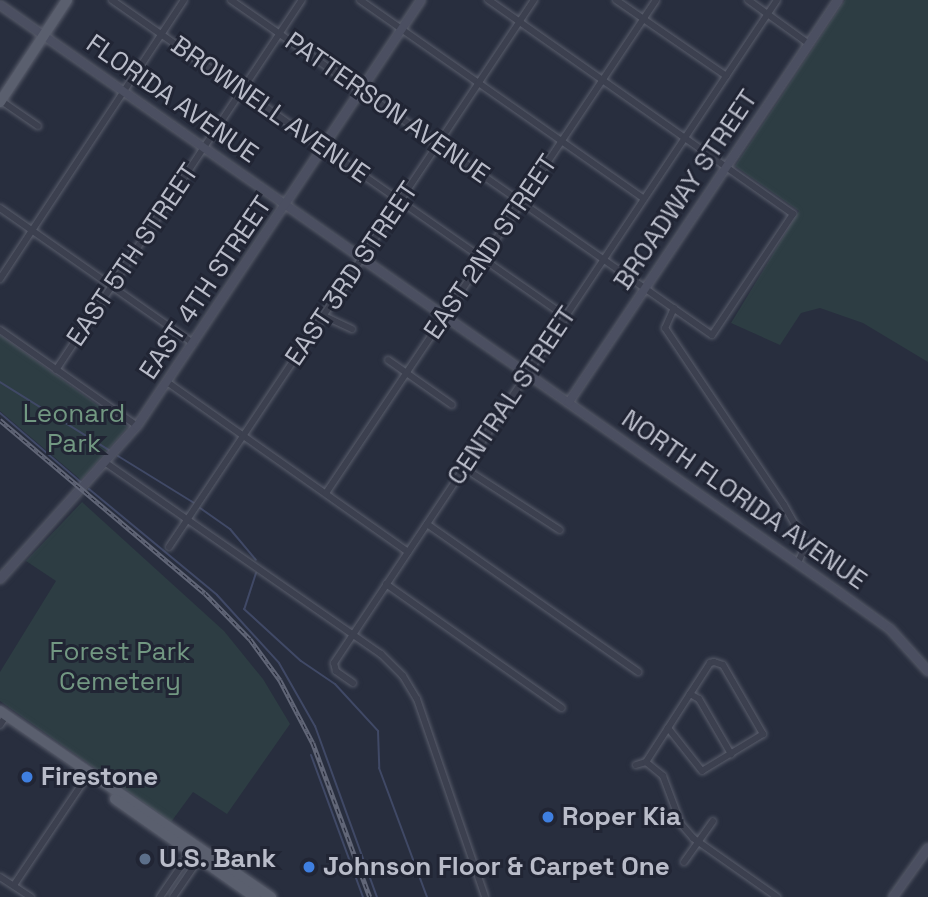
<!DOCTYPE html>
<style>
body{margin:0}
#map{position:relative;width:928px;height:897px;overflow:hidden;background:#282e3e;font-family:"Space Grotesk",sans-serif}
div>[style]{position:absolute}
.green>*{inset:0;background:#2d3d43}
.stream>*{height:2px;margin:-1px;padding:0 1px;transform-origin:1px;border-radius:1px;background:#404966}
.roads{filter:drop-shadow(0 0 2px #5a5e6c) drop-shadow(0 0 2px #5a5e6c)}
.street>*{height:6px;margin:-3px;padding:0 3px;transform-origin:3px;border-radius:3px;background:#3c404f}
.secondary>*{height:8px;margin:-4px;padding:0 4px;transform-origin:4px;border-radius:4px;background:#4b4f61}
.primary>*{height:10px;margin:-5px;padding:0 5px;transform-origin:5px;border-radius:5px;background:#5a5f6e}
.rail>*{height:4.5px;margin-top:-2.25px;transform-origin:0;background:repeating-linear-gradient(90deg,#212534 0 5px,#616677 0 10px);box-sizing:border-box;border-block:2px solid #616677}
.dots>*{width:19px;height:19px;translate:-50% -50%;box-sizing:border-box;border:4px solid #212534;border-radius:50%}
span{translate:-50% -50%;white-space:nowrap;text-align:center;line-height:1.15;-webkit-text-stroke:6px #212534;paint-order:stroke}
.street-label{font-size:26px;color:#b9bcc9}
.park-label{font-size:26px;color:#729882}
.poi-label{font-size:26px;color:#b9bcc9;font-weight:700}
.left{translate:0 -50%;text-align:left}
</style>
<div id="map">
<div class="green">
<i style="clip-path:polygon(845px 0,928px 0,928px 362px,863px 323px,820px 308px,801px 313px,780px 345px,731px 323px,799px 211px,735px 166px)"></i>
<i style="clip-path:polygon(0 335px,128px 427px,81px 480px,0 411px)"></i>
<i style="clip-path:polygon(82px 502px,224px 631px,263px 679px,290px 724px,227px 814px,193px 792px,171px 822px,0 701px,0 672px,56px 581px,26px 561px)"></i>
</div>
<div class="stream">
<i style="left:0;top:382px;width:128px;rotate:32deg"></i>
<i style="left:0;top:413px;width:108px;rotate:40.5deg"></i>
<i style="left:118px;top:456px;width:89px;rotate:31.7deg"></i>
<i style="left:89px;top:489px;width:166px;rotate:39.6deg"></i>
<i style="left:217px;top:595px;width:92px;rotate:47.6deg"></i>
<i style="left:279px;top:663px;width:73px;rotate:60.3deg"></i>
<i style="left:315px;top:726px;width:182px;rotate:70.1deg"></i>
<i style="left:200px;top:508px;width:37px;rotate:35deg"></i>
<i style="left:230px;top:529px;width:40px;rotate:50deg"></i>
<i style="left:256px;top:573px;width:38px;rotate:108deg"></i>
<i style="left:244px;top:609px;width:77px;rotate:42.4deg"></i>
<i style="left:301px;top:661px;width:41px;rotate:34.1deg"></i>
<i style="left:335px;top:684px;width:64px;rotate:47.5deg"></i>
<i style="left:378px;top:731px;width:37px;rotate:88deg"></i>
<i style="left:379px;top:768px;width:138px;rotate:69.6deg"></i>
<i style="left:311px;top:755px;width:151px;rotate:69.9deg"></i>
</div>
<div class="roads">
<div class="street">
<i style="left:112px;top:0;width:552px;rotate:34.9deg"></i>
<i style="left:231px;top:0;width:586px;rotate:34.86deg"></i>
<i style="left:712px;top:335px;width:146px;rotate:-56.2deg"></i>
<i style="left:793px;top:214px;width:373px;rotate:-144.9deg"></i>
<i style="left:360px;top:0;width:345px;rotate:35deg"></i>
<i style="left:616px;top:0;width:134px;rotate:34.6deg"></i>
<i style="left:748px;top:0;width:75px;rotate:35.8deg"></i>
<i style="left:0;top:100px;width:46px;rotate:34.4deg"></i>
<i style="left:0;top:208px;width:236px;rotate:35deg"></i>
<i style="left:0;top:279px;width:334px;rotate:-56.6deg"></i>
<i style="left:674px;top:308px;width:22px;rotate:114deg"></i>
<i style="left:665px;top:328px;width:213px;rotate:56.1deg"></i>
<i style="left:784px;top:505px;width:45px;rotate:60.6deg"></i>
<i style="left:806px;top:544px;width:21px;rotate:113deg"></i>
<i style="left:324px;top:316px;width:31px;rotate:25deg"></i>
<i style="left:0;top:330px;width:167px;rotate:35deg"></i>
<i style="left:388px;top:360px;width:78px;rotate:35.1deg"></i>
<i style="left:56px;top:370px;width:444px;rotate:-56.4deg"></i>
<i style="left:167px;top:382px;width:295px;rotate:35.2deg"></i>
<i style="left:106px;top:463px;width:335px;rotate:34.8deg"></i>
<i style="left:381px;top:654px;width:31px;rotate:45deg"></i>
<i style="left:403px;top:676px;width:27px;rotate:59deg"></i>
<i style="left:417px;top:699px;width:209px;rotate:71deg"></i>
<i style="left:464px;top:468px;width:114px;rotate:32.9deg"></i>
<i style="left:326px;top:493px;width:593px;rotate:-56.2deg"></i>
<i style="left:427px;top:524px;width:258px;rotate:35deg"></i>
<i style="left:169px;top:547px;width:658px;rotate:-56.29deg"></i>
<i style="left:386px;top:584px;width:215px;rotate:35.2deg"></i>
<i style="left:353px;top:683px;width:21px;rotate:-145deg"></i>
<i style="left:336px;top:671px;width:8px;rotate:-104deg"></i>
<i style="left:334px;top:663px;width:797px;rotate:-56.25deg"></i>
<i style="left:690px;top:694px;width:10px;rotate:29deg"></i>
<i style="left:699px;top:699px;width:64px;rotate:59.8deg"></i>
<i style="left:0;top:725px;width:7px;rotate:-56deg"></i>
<i style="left:646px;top:762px;width:81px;rotate:-57.1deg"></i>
<i style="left:690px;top:694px;width:37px;rotate:-57deg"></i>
<i style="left:710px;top:663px;width:4px;rotate:-14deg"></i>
<i style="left:714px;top:662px;width:9px;rotate:18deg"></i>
<i style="left:723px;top:665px;width:80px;rotate:59.9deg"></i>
<i style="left:763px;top:734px;width:71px;rotate:148.8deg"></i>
<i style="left:702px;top:771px;width:55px;rotate:-128.3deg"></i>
<i style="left:636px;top:765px;width:10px;rotate:-17deg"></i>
<i style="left:646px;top:762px;width:22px;rotate:39deg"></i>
<i style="left:663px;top:776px;width:51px;rotate:69.4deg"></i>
<i style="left:681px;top:824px;width:18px;rotate:49deg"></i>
<i style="left:693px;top:838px;width:103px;rotate:35.1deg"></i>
<i style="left:684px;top:862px;width:50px;rotate:-54.7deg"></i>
<i style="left:0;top:877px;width:37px;rotate:33deg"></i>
<i style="left:14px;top:885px;width:129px;rotate:-56.1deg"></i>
<i style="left:160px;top:897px;width:50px;rotate:-55.7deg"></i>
<i style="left:188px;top:856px;width:7px;rotate:8deg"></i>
<i style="left:195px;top:857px;width:5px;rotate:68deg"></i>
<i style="left:197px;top:862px;width:42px;rotate:124.4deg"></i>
</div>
<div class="secondary">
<i style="left:0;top:5px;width:1025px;rotate:34.99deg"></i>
<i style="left:840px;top:593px;width:62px;rotate:35.8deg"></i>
<i style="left:890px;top:629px;width:57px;rotate:47.9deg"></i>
<i style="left:569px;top:402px;width:484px;rotate:-56.2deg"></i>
<i style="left:0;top:579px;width:205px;rotate:-48.2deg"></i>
<i style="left:137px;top:426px;width:512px;rotate:-56.31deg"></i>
<i style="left:893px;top:897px;width:60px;rotate:-54.5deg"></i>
</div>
<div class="primary">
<i style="left:0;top:102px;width:122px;rotate:-56.7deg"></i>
<i style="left:0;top:711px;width:329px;rotate:34.5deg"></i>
<i style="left:115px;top:799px;width:171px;rotate:35deg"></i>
</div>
</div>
<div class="rail">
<i style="left:0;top:420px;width:268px;rotate:40.2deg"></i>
<i style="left:205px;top:593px;width:64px;rotate:45.6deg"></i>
<i style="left:250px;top:639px;width:51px;rotate:53.8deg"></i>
<i style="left:280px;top:680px;width:71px;rotate:62.4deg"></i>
<i style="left:313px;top:743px;width:164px;rotate:69.7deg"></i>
</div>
<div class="dots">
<i style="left:27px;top:777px;background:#3f7fe0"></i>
<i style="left:548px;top:817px;background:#3f7fe0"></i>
<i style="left:145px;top:859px;background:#5c6f8a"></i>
<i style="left:309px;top:867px;background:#3f7fe0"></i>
</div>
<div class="street-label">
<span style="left:172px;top:99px;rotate:35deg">FLORIDA AVENUE</span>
<span style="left:387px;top:108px;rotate:35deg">PATTERSON AVENUE</span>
<span style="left:270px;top:110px;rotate:35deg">BROWNELL AVENUE</span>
<span style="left:686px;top:190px;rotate:-56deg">BROADWAY STREET</span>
<span style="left:491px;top:247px;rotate:-56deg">EAST 2ND STREET</span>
<span style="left:133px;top:255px;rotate:-56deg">EAST 5TH STREET</span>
<span style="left:352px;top:274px;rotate:-56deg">EAST 3RD STREET</span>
<span style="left:206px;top:288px;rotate:-56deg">EAST 4TH STREET</span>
<span style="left:512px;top:396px;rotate:-56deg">CENTRAL STREET</span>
<span style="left:744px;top:500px;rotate:35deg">NORTH FLORIDA AVENUE</span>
</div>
<div class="park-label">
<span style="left:74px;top:429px">Leonard<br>Park</span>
<span style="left:120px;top:667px">Forest Park<br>Cemetery</span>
</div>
<div class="poi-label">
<span class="left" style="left:41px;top:777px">Firestone</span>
<span class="left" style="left:562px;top:817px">Roper Kia</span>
<span class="left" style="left:159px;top:859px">U.S. Bank</span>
<span class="left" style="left:323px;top:867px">Johnson Floor &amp; Carpet One</span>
</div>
</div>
